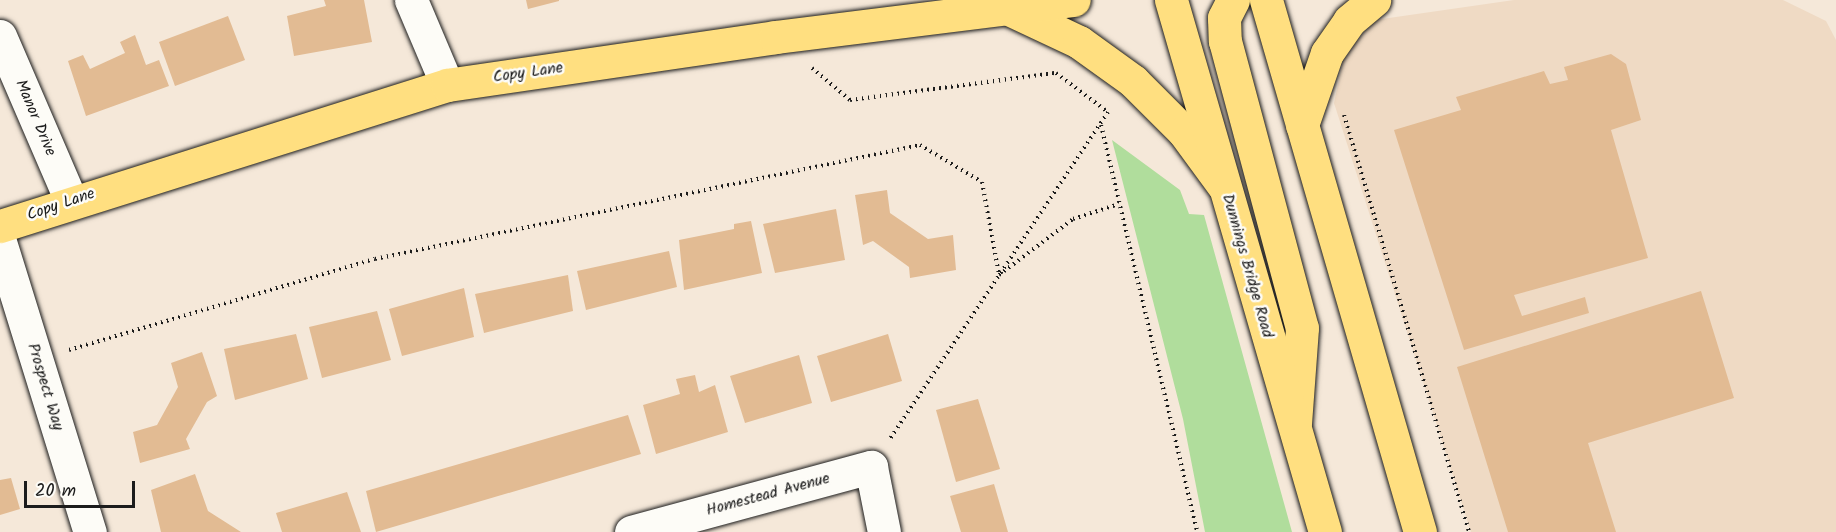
<!DOCTYPE html>
<style>
body{margin:0}
#map{position:relative;width:1836px;height:532px;overflow:hidden;background:#f5e8d9;font-family:Kalam,sans-serif}
div>[style]{position:absolute}
.built>*{inset:0;background:#efdac4}
.green>*{inset:0;background:#b0dd9c}
.building>*{inset:0;background:#e2bb93}
.path>*{height:4px;margin-top:-2px;transform-origin:0;background:repeating-linear-gradient(90deg,#1c1c1c 0 1.5px,transparent 0 6px)}
.roads{filter:drop-shadow(0 0 2px #1c1c1c) drop-shadow(0 0 2px #1c1c1c)}
.minor>*{height:33px;margin:-16.5px;padding:0 16.5px;transform-origin:16.5px;border-radius:16.5px;background:#fdfcf7}
.major>*{height:33px;margin:-16.5px;padding:0 16.5px;transform-origin:16.5px;border-radius:16.5px;background:#ffdf80}
.highway>*{height:33px;margin:-16.5px;padding:0 16.5px;transform-origin:16.5px;border-radius:16.5px;background:#ffdf80}
span{translate:-50% -50%;white-space:nowrap;text-align:center;line-height:1.15;-webkit-text-stroke:5px #fdfcf7;paint-order:stroke}
.street-label{font-size:16px;color:#1c1c1c}
.scale{position:absolute;left:24px;top:481px;width:111px;height:27px;box-sizing:border-box;border:3px solid #1c1c1c;border-top:0;padding-left:8px;font-size:18px;line-height:21px;white-space:nowrap;color:#1c1c1c;-webkit-text-stroke:4px #fdfcf7;paint-order:stroke}
</style>
<div id="map">
<div class="built">
<i style="clip-path:polygon(1514px 0,1783px 0,1826px 21px,1836px 40px,1836px 532px,1471px 532px,1334px 103px,1344px 56px,1375px 20px)"></i>
</div>
<div class="green">
<i style="clip-path:polygon(1112px 140px,1180px 190px,1189px 214px,1204px 215px,1292px 532px,1205px 532px,1183px 419px)"></i>
</div>
<div class="building">
<i style="clip-path:polygon(324px 0,364px 0,372px 42px,294px 56px,287px 16px,326px 6px)"></i>
<i style="clip-path:polygon(526px 0,559px 0,559px 1px,528px 9px)"></i>
<i style="clip-path:polygon(228px 16px,245px 60px,175px 86px,159px 42px)"></i>
<i style="clip-path:polygon(135px 35px,146px 65px,159px 60px,169px 86px,86px 116px,68px 61px,83px 55px,90px 69px,125px 53px,120px 42px)"></i>
<i style="clip-path:polygon(1611px 54px,1626px 64px,1641px 120px,1611px 130px,1648px 258px,1514px 295px,1522px 316px,1585px 297px,1589px 313px,1464px 350px,1394px 130px,1461px 110px,1456px 97px,1544px 71px,1550px 84px,1568px 80px,1564px 67px)"></i>
<i style="clip-path:polygon(887px 190px,890px 213px,928px 239px,953px 235px,956px 270px,910px 278px,909px 267px,873px 241px,863px 245px,855px 195px)"></i>
<i style="clip-path:polygon(836px 209px,845px 260px,775px 273px,763px 224px)"></i>
<i style="clip-path:polygon(751px 221px,762px 273px,684px 290px,679px 240px,734px 229px,734px 224px)"></i>
<i style="clip-path:polygon(669px 251px,677px 287px,586px 310px,577px 271px)"></i>
<i style="clip-path:polygon(568px 275px,573px 311px,484px 333px,475px 294px)"></i>
<i style="clip-path:polygon(464px 288px,474px 337px,402px 356px,389px 309px)"></i>
<i style="clip-path:polygon(1701px 291px,1734px 398px,1588px 443px,1616px 532px,1508px 532px,1457px 367px)"></i>
<i style="clip-path:polygon(377px 311px,391px 360px,322px 378px,309px 327px)"></i>
<i style="clip-path:polygon(296px 334px,308px 379px,235px 400px,224px 349px)"></i>
<i style="clip-path:polygon(888px 334px,902px 381px,831px 402px,817px 356px)"></i>
<i style="clip-path:polygon(202px 352px,217px 396px,207px 402px,186px 439px,190px 449px,140px 463px,133px 432px,157px 425px,178px 387px,171px 363px)"></i>
<i style="clip-path:polygon(799px 355px,812px 403px,745px 423px,730px 376px)"></i>
<i style="clip-path:polygon(695px 375px,699px 392px,715px 385px,728px 432px,656px 454px,643px 405px,680px 394px,676px 379px)"></i>
<i style="clip-path:polygon(978px 399px,1000px 469px,956px 482px,936px 410px)"></i>
<i style="clip-path:polygon(628px 415px,641px 454px,376px 532px,366px 491px)"></i>
<i style="clip-path:polygon(195px 474px,208px 511px,241px 532px,161px 532px,151px 490px)"></i>
<i style="clip-path:polygon(11px 478px,20px 509px,0 515px,0 480px)"></i>
<i style="clip-path:polygon(994px 484px,1008px 532px,961px 532px,950px 496px)"></i>
<i style="clip-path:polygon(347px 492px,361px 532px,282px 532px,276px 513px)"></i>
</div>
<div class="path">
<i style="left:812px;top:68px;width:50px;rotate:40.1deg"></i>
<i style="left:850px;top:100px;width:208px;rotate:-7.5deg"></i>
<i style="left:1056px;top:73px;width:65px;rotate:36.9deg"></i>
<i style="left:1108px;top:112px;width:393px;rotate:123.7deg"></i>
<i style="left:1344px;top:115px;width:435px;rotate:73.3deg"></i>
<i style="left:1101px;top:125px;width:418px;rotate:76.7deg"></i>
<i style="left:69px;top:350px;width:319px;rotate:-16.6deg"></i>
<i style="left:375px;top:259px;width:557px;rotate:-11.81deg"></i>
<i style="left:920px;top:145px;width:72px;rotate:30.8deg"></i>
<i style="left:982px;top:182px;width:95px;rotate:79.6deg"></i>
<i style="left:999px;top:275px;width:93px;rotate:-37.1deg"></i>
<i style="left:1073px;top:219px;width:48px;rotate:-18.1deg"></i>
</div>
<div class="roads">
<div class="minor">
<i style="left:411px;top:0;width:92px;rotate:67deg"></i>
<i style="left:0;top:36px;width:180px;rotate:66.7deg"></i>
<i style="left:0;top:242px;width:304px;rotate:72.8deg"></i>
<i style="left:631px;top:532px;width:249px;rotate:-15.2deg"></i>
<i style="left:871px;top:467px;width:66px;rotate:78.7deg"></i>
</div>
<div class="major">
<i style="left:1233px;top:0;width:20px;rotate:117deg"></i>
<i style="left:1224px;top:18px;width:23px;rotate:88deg"></i>
<i style="left:1225px;top:41px;width:297px;rotate:75deg"></i>
<i style="left:1302px;top:328px;width:96px;rotate:94.2deg"></i>
<i style="left:1007px;top:8px;width:80px;rotate:25.3deg"></i>
<i style="left:1079px;top:42px;width:67px;rotate:35.8deg"></i>
<i style="left:1133px;top:81px;width:72px;rotate:45deg"></i>
<i style="left:1184px;top:132px;width:66px;rotate:53.7deg"></i>
<i style="left:1302px;top:125px;width:76px;rotate:-70.9deg"></i>
<i style="left:1327px;top:53px;width:39px;rotate:-55deg"></i>
<i style="left:1349px;top:21px;width:33px;rotate:-40deg"></i>
<i style="left:0;top:226px;width:469px;rotate:-17.5deg"></i>
<i style="left:447px;top:85px;width:331px;rotate:-8.3deg"></i>
<i style="left:775px;top:37px;width:301px;rotate:-7.1deg"></i>
</div>
<div class="highway">
<i style="left:1171px;top:0;width:554px;rotate:73.86deg"></i>
<i style="left:1266px;top:0;width:554px;rotate:73.86deg"></i>
</div>
</div>
<div class="street-label">
<span style="left:528px;top:73px;rotate:-8deg">Copy Lane</span>
<span style="left:35px;top:118px;rotate:67deg">Manor Drive</span>
<span style="left:61px;top:205px;rotate:-19deg">Copy Lane</span>
<span style="left:1247px;top:266px;rotate:74deg">Dunnings Bridge Road</span>
<span style="left:45px;top:387px;rotate:73deg">Prospect Way</span>
<span style="left:768px;top:495px;rotate:-15deg">Homestead Avenue</span>
</div>
<div class="scale">20 m</div>
</div>
